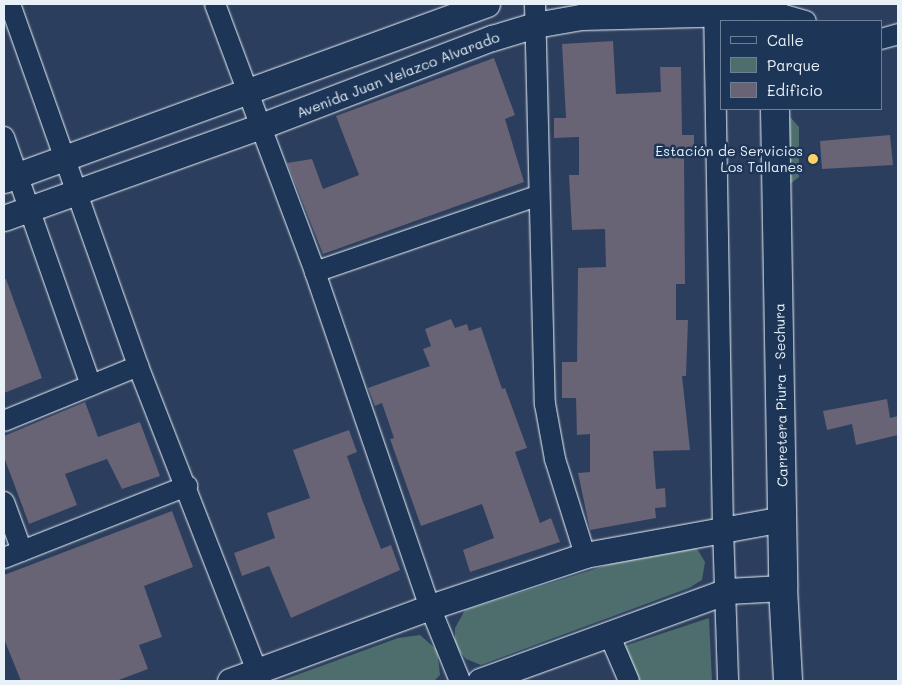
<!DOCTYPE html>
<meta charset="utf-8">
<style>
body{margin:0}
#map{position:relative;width:902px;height:685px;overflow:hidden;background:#2c3e5d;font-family:Mali,sans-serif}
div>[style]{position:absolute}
.green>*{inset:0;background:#4e6e6d}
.building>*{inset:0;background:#686375}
.roads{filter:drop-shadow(0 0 1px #e8f1f8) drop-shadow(0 0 1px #e8f1f8)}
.minor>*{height:20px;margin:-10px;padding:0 10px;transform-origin:10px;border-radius:10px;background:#1d3557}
.tertiary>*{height:25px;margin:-12.5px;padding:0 12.5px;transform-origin:12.5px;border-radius:12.5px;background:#1d3557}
.primary>*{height:28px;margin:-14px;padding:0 14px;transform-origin:14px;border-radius:14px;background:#1d3557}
.dots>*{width:14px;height:14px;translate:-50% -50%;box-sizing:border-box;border:2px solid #1d3557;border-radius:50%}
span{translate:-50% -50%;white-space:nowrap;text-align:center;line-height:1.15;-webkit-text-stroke:5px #1d3557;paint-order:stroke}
.street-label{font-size:14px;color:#e8f1f8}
.poi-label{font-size:14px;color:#e8f1f8}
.right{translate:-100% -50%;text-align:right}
.frame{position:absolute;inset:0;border:5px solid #e8f1f8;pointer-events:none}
.legend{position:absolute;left:720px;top:20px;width:162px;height:90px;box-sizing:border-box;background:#1d3557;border:1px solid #6e8097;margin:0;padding:6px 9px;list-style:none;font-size:15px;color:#e8f1f8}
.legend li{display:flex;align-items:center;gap:10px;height:25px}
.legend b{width:25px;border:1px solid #6e8097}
</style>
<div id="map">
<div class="green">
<i style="clip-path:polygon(783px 109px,799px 127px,799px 177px,783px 190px)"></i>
<i style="clip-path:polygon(680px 542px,696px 547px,705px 562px,702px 580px,689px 588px,481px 665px,466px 659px,455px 646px,455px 628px,465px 610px)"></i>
<i style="clip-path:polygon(709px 618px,712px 681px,634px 681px,621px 647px)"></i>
<i style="clip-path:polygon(420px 635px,437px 650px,440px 675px,434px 681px,280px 681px,398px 638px)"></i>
</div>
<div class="building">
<i style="clip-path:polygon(613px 41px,616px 94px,661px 92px,660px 67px,681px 67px,682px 135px,694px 135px,694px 153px,684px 154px,685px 284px,676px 284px,676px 320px,688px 320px,686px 376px,682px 376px,690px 450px,653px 451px,656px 489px,665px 488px,666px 507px,655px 508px,656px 518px,590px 530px,578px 473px,590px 472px,590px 434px,577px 435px,576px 398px,562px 398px,562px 362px,577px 362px,578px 268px,606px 267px,605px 229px,572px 230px,569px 175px,579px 175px,579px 137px,554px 138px,554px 118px,566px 118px,562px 44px)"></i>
<i style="clip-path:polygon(494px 58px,515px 115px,505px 119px,524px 182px,323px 254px,287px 163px,312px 159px,323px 189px,359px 175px,336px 116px)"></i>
<i style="clip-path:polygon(890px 135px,893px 165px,822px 169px,820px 141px)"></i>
<i style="clip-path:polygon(4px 279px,6px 279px,42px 378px,4px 393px)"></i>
<i style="clip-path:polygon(451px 319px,455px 328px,467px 324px,469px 331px,481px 327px,502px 389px,505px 388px,527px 448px,515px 452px,540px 523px,551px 518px,560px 542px,470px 572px,463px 550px,494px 538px,482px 504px,421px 526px,390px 439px,394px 438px,382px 403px,375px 406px,368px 388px,430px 366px,423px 349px,431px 346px,425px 329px)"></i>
<i style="clip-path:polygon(887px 399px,890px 418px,898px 416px,898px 435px,856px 445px,852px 424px,827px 430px,823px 411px)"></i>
<i style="clip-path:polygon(85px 402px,98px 437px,140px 422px,160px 476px,122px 489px,107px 459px,65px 474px,77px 505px,29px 524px,4px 457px,4px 436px)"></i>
<i style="clip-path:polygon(349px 430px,357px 452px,347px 456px,363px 502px,381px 549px,391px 545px,400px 570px,291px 618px,269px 566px,242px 576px,234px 553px,275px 538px,267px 513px,310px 498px,293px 450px)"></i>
<i style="clip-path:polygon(172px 511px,193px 567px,144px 586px,162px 637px,139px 645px,148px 669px,116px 681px,21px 681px,4px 639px,4px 575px)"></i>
</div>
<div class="roads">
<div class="minor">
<i style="left:10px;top:4px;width:384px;rotate:70.5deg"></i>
<i style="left:138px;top:366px;width:328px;rotate:68.7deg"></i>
<i style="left:215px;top:4px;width:286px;rotate:69.5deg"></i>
<i style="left:315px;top:272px;width:354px;rotate:71.1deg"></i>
<i style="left:430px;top:607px;width:80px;rotate:67.9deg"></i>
<i style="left:535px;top:4px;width:400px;rotate:88.6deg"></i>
<i style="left:545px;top:404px;width:56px;rotate:79.7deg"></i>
<i style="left:555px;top:459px;width:101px;rotate:72.6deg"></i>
<i style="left:714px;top:4px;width:524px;rotate:89.02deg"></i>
<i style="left:723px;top:528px;width:153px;rotate:88.1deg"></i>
<i style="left:774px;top:12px;width:33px;rotate:16deg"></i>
<i style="left:881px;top:39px;width:18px;rotate:-16deg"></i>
<i style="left:4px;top:137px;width:263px;rotate:70.7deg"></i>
<i style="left:315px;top:272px;width:235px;rotate:-18.9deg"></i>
<i style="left:4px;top:421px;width:145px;rotate:-22.3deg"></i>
<i style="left:4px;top:502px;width:52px;rotate:69.8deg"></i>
<i style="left:4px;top:558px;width:197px;rotate:-21.5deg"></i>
<i style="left:609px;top:634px;width:51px;rotate:66.9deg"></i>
</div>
<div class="tertiary">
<i style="left:4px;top:180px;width:514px;rotate:-20.02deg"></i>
<i style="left:4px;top:218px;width:273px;rotate:-19.7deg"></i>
<i style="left:261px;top:126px;width:247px;rotate:-20.9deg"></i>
<i style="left:492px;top:38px;width:45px;rotate:-16.8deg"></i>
<i style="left:535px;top:25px;width:47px;rotate:-9.9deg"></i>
<i style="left:581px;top:17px;width:193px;rotate:-1.5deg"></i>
<i style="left:230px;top:681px;width:213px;rotate:-20.3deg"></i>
<i style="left:430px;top:607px;width:163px;rotate:-18.5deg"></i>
<i style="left:585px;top:555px;width:201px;rotate:-10.3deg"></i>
<i style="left:480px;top:681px;width:263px;rotate:-20deg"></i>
<i style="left:727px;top:591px;width:56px;rotate:-3.1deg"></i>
</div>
<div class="primary">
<i style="left:773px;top:4px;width:17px;rotate:87deg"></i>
<i style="left:775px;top:109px;width:479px;rotate:89deg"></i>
<i style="left:783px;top:588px;width:93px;rotate:86.9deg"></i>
</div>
</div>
<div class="dots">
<i style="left:813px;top:159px;background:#ffd166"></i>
</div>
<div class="street-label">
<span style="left:398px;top:75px;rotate:-21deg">Avenida Juan Velazco Alvarado</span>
<span style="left:781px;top:395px;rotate:-91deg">Carretera Piura - Sechura</span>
</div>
<div class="poi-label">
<span class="right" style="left:803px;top:159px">Estación de Servicios<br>Los Tallanes</span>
</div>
<div class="frame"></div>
<ul class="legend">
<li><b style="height:6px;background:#1d3557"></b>Calle</li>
<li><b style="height:14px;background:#4e6e6d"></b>Parque</li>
<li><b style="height:14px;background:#686375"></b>Edificio</li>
</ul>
</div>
